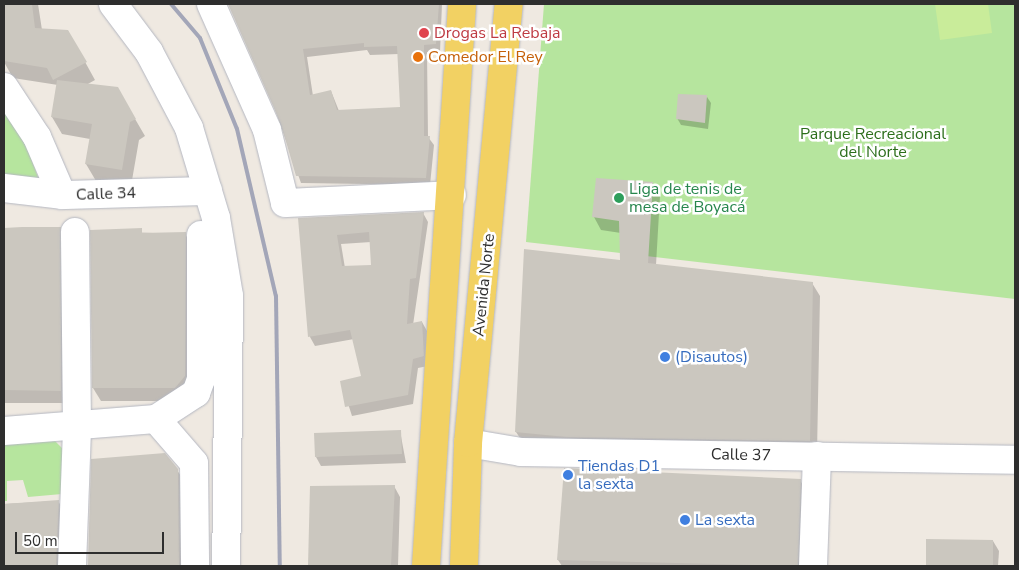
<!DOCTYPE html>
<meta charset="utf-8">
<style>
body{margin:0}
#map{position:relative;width:1019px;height:570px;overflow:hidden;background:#efe9e1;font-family:"Nunito Sans",sans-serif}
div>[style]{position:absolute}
.green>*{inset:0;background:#b6e59e}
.pitch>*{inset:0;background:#c9ec9a}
.shadow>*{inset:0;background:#0003}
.building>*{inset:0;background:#cbc7bf}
.roads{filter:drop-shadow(0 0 1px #b4b7c1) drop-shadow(0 0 1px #b4b7c1)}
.minor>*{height:28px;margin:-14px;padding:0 14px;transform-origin:14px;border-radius:14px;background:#fff}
.major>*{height:28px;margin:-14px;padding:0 14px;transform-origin:14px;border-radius:14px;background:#f2d163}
.rail>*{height:4px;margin:-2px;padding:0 2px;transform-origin:2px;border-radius:2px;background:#a3a6b8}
.dots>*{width:14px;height:14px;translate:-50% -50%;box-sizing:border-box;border:2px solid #fff;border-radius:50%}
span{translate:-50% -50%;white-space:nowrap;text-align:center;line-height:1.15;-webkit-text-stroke:5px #fff;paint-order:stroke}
.health-label{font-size:16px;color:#be3a42}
.left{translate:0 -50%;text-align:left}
.food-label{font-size:16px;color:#c56008}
.park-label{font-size:16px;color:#2c6e1b}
.leisure-label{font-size:16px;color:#27864d}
.street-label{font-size:16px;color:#2e2e2e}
.shop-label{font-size:16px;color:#366cbe}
.frame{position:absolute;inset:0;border:5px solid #2e2e2e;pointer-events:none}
.scale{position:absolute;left:15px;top:532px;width:149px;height:22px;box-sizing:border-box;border:2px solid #2e2e2e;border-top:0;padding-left:6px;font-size:15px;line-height:18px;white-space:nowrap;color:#2e2e2e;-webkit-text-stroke:4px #fff;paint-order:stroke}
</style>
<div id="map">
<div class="green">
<i style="clip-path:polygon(544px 4px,1015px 4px,1015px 299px,526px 242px)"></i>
<i style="clip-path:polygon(4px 106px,24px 138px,40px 183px,4px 174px)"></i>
<i style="clip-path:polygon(4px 441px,55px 441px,67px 453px,62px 494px,28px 497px,23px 480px,7px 481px,7px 501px,4px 501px)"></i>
</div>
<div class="pitch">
<i style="clip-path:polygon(935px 4px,988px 4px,992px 33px,940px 40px)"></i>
</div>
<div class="shadow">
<i style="clip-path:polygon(4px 4px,38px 4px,42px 30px,68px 31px,95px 80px,86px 85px,117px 88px,145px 136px,139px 140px,131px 186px,96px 181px,86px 164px,90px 139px,62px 134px,52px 117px,58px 85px,13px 78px,4px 62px)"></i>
<i style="clip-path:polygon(evenodd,229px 4px,442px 4px,440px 52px,427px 52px,428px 137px,434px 145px,430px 185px,301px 183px,269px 92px,229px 4px,367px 50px,370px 55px,399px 54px,402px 108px,339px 111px,331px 91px,313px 96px,307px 57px,367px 50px)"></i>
<i style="clip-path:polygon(707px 97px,711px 103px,708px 129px,681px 125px,677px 118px)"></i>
<i style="clip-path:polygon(652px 183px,660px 196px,656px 265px,812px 283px,820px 296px,817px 453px,524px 444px,516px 432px,621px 261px,621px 233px,601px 230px,594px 217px)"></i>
<i style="clip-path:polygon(evenodd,423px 213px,428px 222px,413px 325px,422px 322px,427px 331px,428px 366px,418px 368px,413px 404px,352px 416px,341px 382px,363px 377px,354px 339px,315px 346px,310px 337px,300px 219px,423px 213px,371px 242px,373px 267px,345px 268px,341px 244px,371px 242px)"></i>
<i style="clip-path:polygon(60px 228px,67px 241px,68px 403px,4px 403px,4px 229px)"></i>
<i style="clip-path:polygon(91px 231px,185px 234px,193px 247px,190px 396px,182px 401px,101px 401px,93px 388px)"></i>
<i style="clip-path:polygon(400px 431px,406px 463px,321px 466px,316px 457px)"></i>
<i style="clip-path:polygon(93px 460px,177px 470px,184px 481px,187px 566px,89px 566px)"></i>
<i style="clip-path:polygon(800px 480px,807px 493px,806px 566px,562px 566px,558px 560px)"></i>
<i style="clip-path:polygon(394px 486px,400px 497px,398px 566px,309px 566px,311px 488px)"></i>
<i style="clip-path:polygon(58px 501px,65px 512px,64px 566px,4px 566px,4px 504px)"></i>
<i style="clip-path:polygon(927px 540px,993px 541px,999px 551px,998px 566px,927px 566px)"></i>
</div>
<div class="building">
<i style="clip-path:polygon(4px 4px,32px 4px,35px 28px,68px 30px,87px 62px,53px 80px,47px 68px,4px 61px)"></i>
<i style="clip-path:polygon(evenodd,228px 4px,439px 4px,436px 44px,424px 45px,424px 136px,430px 136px,426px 178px,296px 176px,281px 124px,228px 4px,364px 43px,364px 47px,397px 46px,400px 107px,337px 110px,331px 90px,310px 95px,303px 49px,364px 43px)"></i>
<i style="clip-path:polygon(57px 80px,118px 87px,136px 119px,130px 122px,122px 170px,85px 164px,92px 124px,51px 117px)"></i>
<i style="clip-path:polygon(678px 94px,707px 95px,705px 123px,676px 119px)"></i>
<i style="clip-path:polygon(596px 178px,653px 182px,648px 263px,813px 282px,810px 441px,566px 437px,515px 432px,524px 249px,620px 260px,619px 221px,592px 217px)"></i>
<i style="clip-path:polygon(evenodd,424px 212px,416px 278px,410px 279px,407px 324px,422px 321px,424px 356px,413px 359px,408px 395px,345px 407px,340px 381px,361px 376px,350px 330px,308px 337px,298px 218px,424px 212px,369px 232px,371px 265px,342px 266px,337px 235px,369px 232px)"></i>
<i style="clip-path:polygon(22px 227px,61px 227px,61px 391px,4px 390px,4px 228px)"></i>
<i style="clip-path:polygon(142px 228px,142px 233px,186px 232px,185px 376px,175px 388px,92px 388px,90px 230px)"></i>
<i style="clip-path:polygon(401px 430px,402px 454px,315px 457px,314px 433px)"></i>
<i style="clip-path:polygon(165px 453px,178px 469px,179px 566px,88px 566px,91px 459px)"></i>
<i style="clip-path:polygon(564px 468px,801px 479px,798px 566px,557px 560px)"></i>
<i style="clip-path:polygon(395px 485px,391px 566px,308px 566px,310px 486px)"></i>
<i style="clip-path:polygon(59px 500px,56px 566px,4px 566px,4px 504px)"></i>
<i style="clip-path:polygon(926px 539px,993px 540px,993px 566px,926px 566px)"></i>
</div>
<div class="roads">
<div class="minor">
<i style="left:113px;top:4px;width:60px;rotate:53.1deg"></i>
<i style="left:149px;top:52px;width:86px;rotate:62.2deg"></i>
<i style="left:189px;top:128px;width:94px;rotate:73.3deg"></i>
<i style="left:216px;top:218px;width:79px;rotate:80.5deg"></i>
<i style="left:229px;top:296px;width:270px;rotate:90.6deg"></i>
<i style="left:211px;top:4px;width:138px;rotate:66deg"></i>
<i style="left:267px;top:130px;width:75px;rotate:76.1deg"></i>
<i style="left:285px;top:203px;width:167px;rotate:-2.7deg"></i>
<i style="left:4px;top:87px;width:60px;rotate:56.6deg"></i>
<i style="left:37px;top:137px;width:63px;rotate:66.7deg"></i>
<i style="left:4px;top:188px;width:58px;rotate:6.9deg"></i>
<i style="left:62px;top:195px;width:146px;rotate:-1.6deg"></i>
<i style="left:156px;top:419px;width:58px;rotate:49.2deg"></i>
<i style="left:194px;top:463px;width:103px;rotate:89.4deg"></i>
<i style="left:4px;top:431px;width:152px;rotate:-4.5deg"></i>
<i style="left:156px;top:419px;width:48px;rotate:-33deg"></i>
<i style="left:196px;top:393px;width:15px;rotate:-70deg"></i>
<i style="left:201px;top:379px;width:144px;rotate:-90deg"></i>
<i style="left:468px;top:443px;width:54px;rotate:9.6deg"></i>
<i style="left:521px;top:452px;width:494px;rotate:0.9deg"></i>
<i style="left:72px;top:566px;width:139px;rotate:-87.9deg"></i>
<i style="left:77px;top:427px;width:195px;rotate:-90.6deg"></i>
<i style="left:813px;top:566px;width:110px;rotate:-87.9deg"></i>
</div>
<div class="major">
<i style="left:426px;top:566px;width:563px;rotate:-86.33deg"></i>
<i style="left:464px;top:566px;width:123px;rotate:-88.1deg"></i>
<i style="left:468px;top:443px;width:441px;rotate:-84.7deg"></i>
</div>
</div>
<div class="rail">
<i style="left:171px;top:4px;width:45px;rotate:49.5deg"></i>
<i style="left:200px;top:38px;width:98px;rotate:67.9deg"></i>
<i style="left:237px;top:129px;width:171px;rotate:76.9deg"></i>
<i style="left:276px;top:296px;width:270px;rotate:89.2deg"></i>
</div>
<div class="dots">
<i style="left:424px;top:33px;background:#e0444e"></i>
<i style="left:418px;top:57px;background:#e8710a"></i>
<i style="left:619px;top:198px;background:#2e9e5b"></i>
<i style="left:665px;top:357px;background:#3f7fe0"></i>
<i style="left:568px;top:475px;background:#3f7fe0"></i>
<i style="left:685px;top:520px;background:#3f7fe0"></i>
</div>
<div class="health-label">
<span class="left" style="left:434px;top:33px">Drogas La Rebaja</span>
</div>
<div class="food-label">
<span class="left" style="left:428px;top:57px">Comedor El Rey</span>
</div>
<div class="park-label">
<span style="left:873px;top:143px">Parque Recreacional<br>del Norte</span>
</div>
<div class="leisure-label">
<span class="left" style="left:629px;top:198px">Liga de tenis de<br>mesa de Boyacá</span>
</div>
<div class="street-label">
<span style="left:106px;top:194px;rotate:-2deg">Calle 34</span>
<span style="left:484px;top:285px;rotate:-84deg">Avenida Norte</span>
<span style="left:741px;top:455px;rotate:1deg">Calle 37</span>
</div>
<div class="shop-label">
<span class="left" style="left:675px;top:357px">(Disautos)</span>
<span class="left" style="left:578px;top:475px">Tiendas D1<br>la sexta</span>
<span class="left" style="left:695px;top:520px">La sexta</span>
</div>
<div class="frame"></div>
<div class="scale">50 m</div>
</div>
